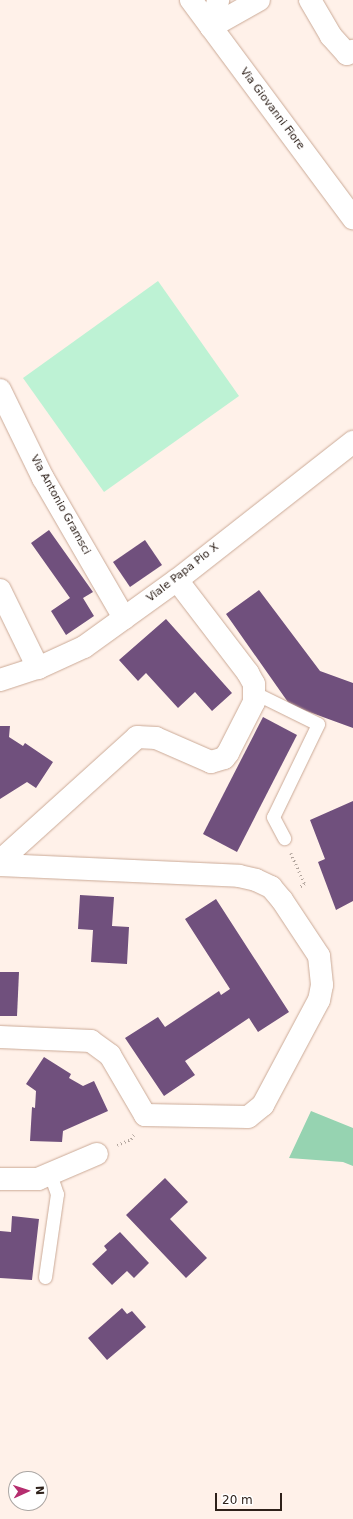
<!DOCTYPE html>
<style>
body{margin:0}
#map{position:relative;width:353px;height:1519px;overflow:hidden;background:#fff1e9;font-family:"DejaVu Sans",sans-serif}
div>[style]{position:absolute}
.green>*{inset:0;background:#bdf2d4}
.forest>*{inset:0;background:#96d3b1}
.building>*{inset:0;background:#70507d}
.path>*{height:2.5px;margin-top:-1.25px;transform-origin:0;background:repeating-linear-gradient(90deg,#b3a69e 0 1px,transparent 0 4px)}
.roads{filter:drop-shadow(0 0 1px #cbaa97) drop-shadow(0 0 1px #cbaa97)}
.service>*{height:13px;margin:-6.5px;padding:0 6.5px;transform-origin:6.5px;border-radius:6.5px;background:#fff}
.minor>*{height:22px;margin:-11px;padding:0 11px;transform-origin:11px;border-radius:11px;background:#fff}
.tertiary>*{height:22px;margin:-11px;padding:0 11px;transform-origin:11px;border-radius:11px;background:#fff}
span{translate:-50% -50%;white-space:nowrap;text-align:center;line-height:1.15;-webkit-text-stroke:4px #fff;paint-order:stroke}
.street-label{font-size:11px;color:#2e211a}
.north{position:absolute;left:8px;top:1471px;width:40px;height:40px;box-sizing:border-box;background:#fff;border:1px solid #aba6a3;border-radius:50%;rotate:87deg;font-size:11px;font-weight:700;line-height:16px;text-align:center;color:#2e211a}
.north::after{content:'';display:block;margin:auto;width:14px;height:18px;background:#b52d6f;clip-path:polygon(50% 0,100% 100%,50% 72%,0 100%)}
.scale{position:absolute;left:215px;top:1493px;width:67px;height:18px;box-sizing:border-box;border:2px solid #2e211a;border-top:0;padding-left:5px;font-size:12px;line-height:14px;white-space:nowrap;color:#2e211a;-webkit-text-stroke:3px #fff;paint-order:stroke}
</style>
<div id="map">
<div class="green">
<i style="clip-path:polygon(158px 281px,239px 396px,104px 492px,23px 378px)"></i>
</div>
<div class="forest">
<i style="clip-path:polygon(311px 1111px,353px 1128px,353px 1166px,343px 1162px,289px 1158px)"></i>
</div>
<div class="building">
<i style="clip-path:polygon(49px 530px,93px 592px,83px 598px,94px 616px,66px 635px,51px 611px,70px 598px,31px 543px)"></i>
<i style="clip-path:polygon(145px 540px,162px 565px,130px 587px,113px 562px)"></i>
<i style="clip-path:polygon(259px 590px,320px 671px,353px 683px,353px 728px,290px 705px,226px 614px)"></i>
<i style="clip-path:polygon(166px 619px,232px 693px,212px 711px,195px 692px,178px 708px,146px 673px,138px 681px,119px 660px)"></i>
<i style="clip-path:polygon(263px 717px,297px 735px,237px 852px,203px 834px)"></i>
<i style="clip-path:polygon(0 726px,10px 726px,9px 737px,23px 746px,25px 743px,53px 762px,36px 788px,27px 782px,0 799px)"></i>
<i style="clip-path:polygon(353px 801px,353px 901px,336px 910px,318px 862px,325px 859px,310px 820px)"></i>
<i style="clip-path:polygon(80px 895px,114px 897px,112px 926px,129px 927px,127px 964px,91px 962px,93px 930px,78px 929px)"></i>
<i style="clip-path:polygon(216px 899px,289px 1012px,258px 1032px,249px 1018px,185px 1061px,195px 1075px,164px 1096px,125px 1038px,158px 1017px,165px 1027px,219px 991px,221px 995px,230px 989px,185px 919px)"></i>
<i style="clip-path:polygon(0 972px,19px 972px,17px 1016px,0 1016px)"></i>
<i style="clip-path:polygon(44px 1057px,71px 1074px,69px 1078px,83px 1086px,94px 1081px,108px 1111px,63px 1131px,62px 1142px,30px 1141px,32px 1107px,35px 1108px,36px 1091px,26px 1084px)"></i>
<i style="clip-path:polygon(165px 1178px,188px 1202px,170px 1219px,207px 1258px,186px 1278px,126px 1215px)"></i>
<i style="clip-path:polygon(12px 1216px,39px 1219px,32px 1280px,0 1278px,0 1231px,11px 1232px)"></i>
<i style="clip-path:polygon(120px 1232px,149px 1263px,134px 1278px,127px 1271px,112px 1285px,92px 1264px,107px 1250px,104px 1246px)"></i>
<i style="clip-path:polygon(122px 1308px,127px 1314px,132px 1311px,146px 1327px,107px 1360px,88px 1338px)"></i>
</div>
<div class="path">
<i style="left:291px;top:853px;width:34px;rotate:66deg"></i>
<i style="left:305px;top:884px;width:6px;rotate:149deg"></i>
<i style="left:117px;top:1145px;width:15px;rotate:-23deg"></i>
<i style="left:131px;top:1139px;width:6px;rotate:-59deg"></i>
</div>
<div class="roads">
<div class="service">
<i style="left:255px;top:693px;width:70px;rotate:26.2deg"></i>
<i style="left:318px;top:724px;width:103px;rotate:115.8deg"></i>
<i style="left:273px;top:817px;width:24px;rotate:62deg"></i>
<i style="left:45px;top:1277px;width:84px;rotate:-81.8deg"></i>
<i style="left:57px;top:1194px;width:21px;rotate:-109deg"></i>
</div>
<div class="minor">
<i style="left:191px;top:0;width:272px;rotate:53.4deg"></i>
<i style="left:310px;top:0;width:42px;rotate:59.7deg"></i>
<i style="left:331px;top:36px;width:24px;rotate:48deg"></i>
<i style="left:347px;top:54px;width:7px;rotate:-27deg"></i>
<i style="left:211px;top:27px;width:55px;rotate:-29.4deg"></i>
<i style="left:211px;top:27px;width:28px;rotate:-75deg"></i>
<i style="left:0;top:390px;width:98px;rotate:64deg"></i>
<i style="left:43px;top:478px;width:162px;rotate:59.9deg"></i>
<i style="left:0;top:590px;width:87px;rotate:64deg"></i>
<i style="left:0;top:861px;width:185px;rotate:-42.1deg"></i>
<i style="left:137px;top:737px;width:19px;rotate:3deg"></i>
<i style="left:156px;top:738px;width:60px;rotate:23.6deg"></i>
<i style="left:211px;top:762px;width:14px;rotate:-17deg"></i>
<i style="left:224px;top:758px;width:6px;rotate:-51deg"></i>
<i style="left:228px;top:753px;width:57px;rotate:-63deg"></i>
<i style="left:254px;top:702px;width:18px;rotate:-90deg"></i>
<i style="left:254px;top:684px;width:13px;rotate:-119deg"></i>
<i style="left:248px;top:673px;width:117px;rotate:-127.4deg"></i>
<i style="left:0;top:865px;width:239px;rotate:2.6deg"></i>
<i style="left:239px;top:876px;width:17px;rotate:13deg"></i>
<i style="left:256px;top:880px;width:17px;rotate:25deg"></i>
<i style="left:271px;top:887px;width:17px;rotate:50deg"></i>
<i style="left:282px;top:900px;width:67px;rotate:56.5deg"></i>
<i style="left:319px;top:956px;width:29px;rotate:84deg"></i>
<i style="left:322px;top:985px;width:15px;rotate:101deg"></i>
<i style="left:319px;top:1000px;width:119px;rotate:118.1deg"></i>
<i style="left:263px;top:1105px;width:19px;rotate:141deg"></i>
<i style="left:248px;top:1117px;width:103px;rotate:-178.9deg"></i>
<i style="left:145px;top:1115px;width:69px;rotate:-120.3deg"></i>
<i style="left:110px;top:1055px;width:24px;rotate:-144deg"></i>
<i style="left:91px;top:1041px;width:91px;rotate:-177.5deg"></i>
<i style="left:0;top:1179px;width:38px"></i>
<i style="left:38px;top:1179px;width:64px;rotate:-23deg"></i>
</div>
<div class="tertiary">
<i style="left:0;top:680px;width:40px;rotate:-18deg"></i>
<i style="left:38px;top:668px;width:51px;rotate:-24.5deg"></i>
<i style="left:84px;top:647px;width:115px;rotate:-35.8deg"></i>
<i style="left:177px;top:580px;width:224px;rotate:-38.1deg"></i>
</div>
</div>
<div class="street-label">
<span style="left:272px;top:109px;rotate:53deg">Via Giovanni Fiore</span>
<span style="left:60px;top:505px;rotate:61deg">Via Antonio Gramsci</span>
<span style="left:183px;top:573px;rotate:-38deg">Viale Papa Pio X</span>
</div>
<div class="north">N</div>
<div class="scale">20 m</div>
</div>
